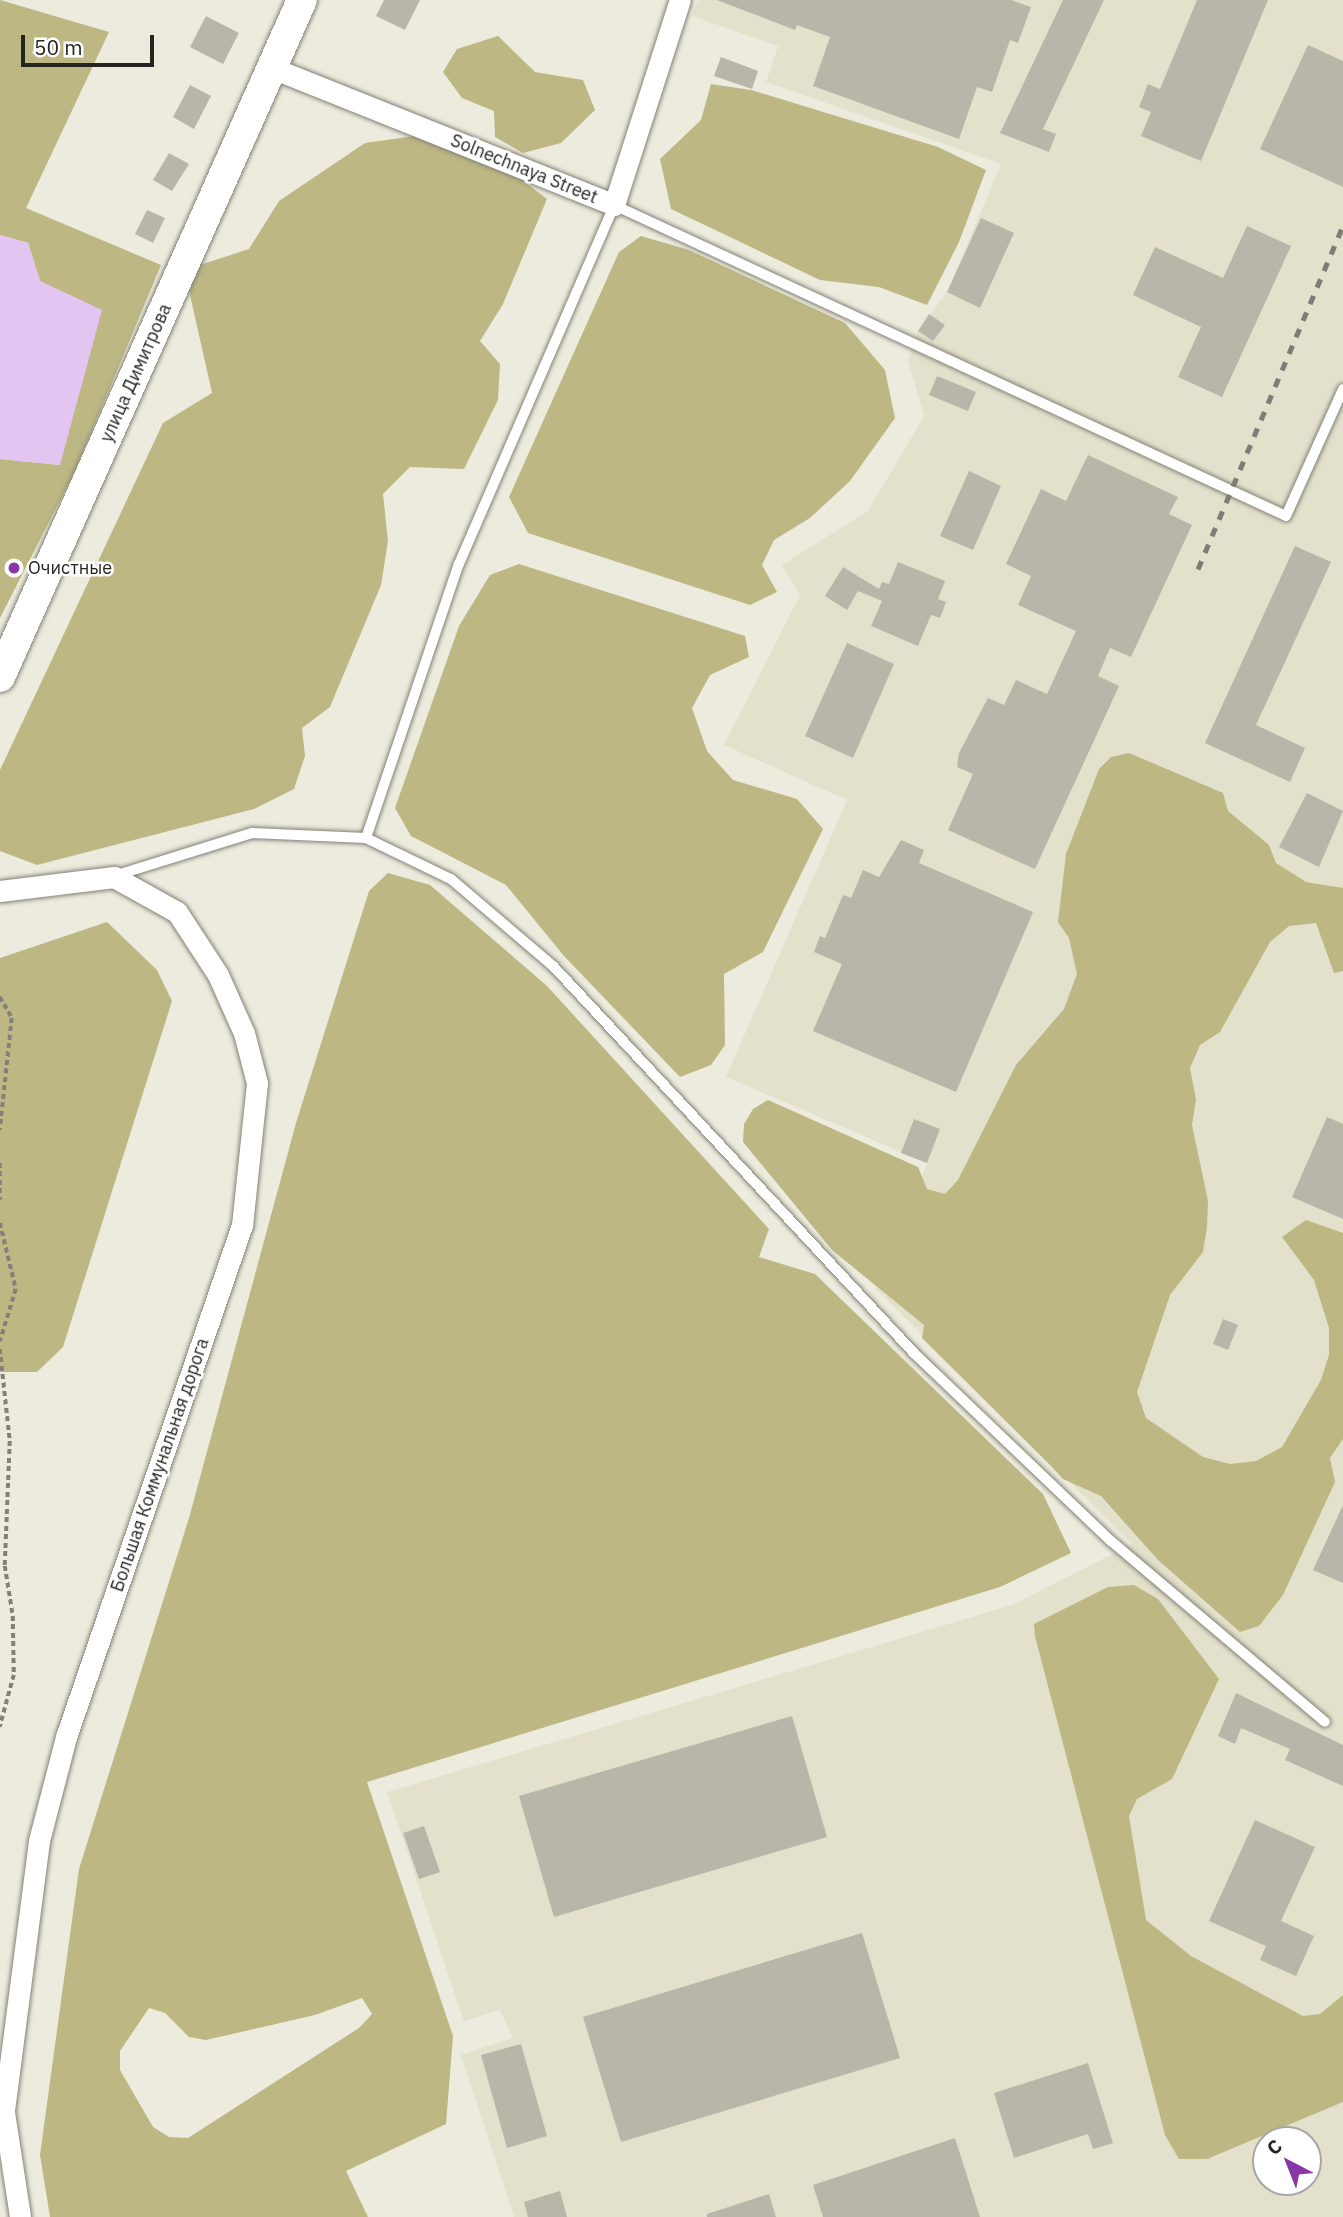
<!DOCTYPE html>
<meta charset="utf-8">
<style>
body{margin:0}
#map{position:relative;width:1343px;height:2217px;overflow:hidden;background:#edebde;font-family:"IBM Plex Sans",sans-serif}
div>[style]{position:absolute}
.built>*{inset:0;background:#e3e1cc}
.forest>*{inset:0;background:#bcb783}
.water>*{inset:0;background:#e4c5f1}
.building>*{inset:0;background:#b7b6a9}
.path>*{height:3.5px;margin-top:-1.75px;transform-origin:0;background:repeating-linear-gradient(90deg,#828179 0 5px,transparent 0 8.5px)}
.roads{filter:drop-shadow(0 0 2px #838275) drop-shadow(0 0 2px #838275)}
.lane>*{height:10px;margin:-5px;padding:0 5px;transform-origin:5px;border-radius:5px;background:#fff}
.street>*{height:21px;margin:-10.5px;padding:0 10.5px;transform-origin:10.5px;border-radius:10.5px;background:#fff}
.secondary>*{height:30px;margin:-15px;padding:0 15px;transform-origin:15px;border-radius:15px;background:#fff}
.rail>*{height:5px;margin-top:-2.5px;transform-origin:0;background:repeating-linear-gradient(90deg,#7e7c74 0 9px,transparent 0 18px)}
.dots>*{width:19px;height:19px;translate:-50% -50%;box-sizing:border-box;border:4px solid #fff;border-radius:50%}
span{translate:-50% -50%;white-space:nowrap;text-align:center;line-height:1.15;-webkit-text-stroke:5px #fff;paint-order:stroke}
.street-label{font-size:18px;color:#252420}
.poi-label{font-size:18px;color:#252420}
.left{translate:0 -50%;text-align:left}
.north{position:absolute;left:1252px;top:2126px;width:70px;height:70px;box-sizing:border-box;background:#fff;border:2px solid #a8a7a6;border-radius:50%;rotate:318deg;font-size:19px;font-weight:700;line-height:28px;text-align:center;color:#252420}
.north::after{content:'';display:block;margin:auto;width:24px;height:32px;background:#8937a6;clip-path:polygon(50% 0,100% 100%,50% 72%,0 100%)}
.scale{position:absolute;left:21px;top:35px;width:133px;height:32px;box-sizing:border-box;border:4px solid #252420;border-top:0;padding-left:9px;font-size:21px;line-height:24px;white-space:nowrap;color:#252420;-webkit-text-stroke:5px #fff;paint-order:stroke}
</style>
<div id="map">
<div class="built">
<i style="clip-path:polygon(evenodd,698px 0,1343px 0,1343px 2217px,514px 2217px,461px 2055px,513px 2038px,500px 2010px,464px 2021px,387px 1792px,1012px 1605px,1132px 1544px,876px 1289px,927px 1163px,726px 1077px,847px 800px,724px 745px,800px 595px,782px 565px,868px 511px,924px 416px,908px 361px,918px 331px,947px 292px,1001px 164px,766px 82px,778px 46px,692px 16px,698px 0,1266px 2140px,1308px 2140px,1308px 2182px,1266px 2182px,1266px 2140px)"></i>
</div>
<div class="forest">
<i style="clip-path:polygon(0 0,109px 32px,26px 208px,161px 265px,75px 471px,0 618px,0 459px,60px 465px,58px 291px,40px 281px,28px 243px,0 235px)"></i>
<i style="clip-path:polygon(498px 36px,535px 72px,583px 80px,595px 110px,561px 143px,523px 153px,495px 137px,494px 111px,462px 98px,443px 72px,457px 49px)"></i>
<i style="clip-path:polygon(711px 84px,751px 90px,938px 147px,986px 170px,959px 242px,927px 305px,879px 287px,820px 280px,671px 209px,660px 159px,701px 120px)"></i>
<i style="clip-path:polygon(428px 134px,517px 176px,547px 199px,503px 304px,480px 341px,500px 364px,498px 400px,464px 469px,410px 467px,383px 494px,388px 541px,381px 585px,330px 707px,302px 728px,305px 756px,294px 789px,254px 809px,37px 865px,0 851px,0 770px,163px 423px,212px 393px,188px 286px,200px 265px,249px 249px,279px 201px,365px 143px)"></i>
<i style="clip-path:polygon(641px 236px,689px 250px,845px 323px,885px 370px,895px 418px,850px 481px,810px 518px,774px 540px,762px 565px,777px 592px,750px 605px,528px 533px,509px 497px,619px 252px)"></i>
<i style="clip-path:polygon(519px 564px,745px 636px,749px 657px,710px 675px,692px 708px,707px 751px,733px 780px,797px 799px,823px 829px,763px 952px,724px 974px,725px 1045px,711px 1065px,680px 1077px,564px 956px,506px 885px,411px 836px,395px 808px,459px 626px,490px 575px)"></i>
<i style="clip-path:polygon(1129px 753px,1223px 793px,1228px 811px,1269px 845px,1276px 863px,1306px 882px,1343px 888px,1343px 971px,1334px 973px,1316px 923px,1289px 926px,1270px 942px,1220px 1032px,1200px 1045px,1190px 1068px,1196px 1100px,1192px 1125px,1208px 1201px,1207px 1227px,1203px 1252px,1170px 1295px,1137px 1392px,1146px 1418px,1203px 1457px,1230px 1464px,1256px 1461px,1282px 1447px,1321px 1380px,1329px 1355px,1329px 1328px,1314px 1280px,1282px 1237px,1306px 1220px,1343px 1233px,1343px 1439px,1330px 1458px,1335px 1482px,1283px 1595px,1259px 1626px,1240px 1632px,1158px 1560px,1101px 1496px,1063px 1479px,1050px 1465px,922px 1338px,924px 1325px,832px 1250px,743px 1142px,744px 1124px,753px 1109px,768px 1100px,918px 1167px,927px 1189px,945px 1194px,958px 1180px,1016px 1065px,1064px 1009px,1077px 974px,1069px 938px,1058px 922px,1066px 854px,1099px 769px,1111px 757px)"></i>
<i style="clip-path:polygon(evenodd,388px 873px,430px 885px,547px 986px,769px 1229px,759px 1257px,815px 1274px,1043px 1494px,1071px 1553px,1000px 1587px,367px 1782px,453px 2036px,446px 2124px,346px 2171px,368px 2217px,50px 2217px,40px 2155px,79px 1869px,189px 1518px,296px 1123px,369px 891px,388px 873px,362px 1998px,372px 2014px,359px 2028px,188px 2138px,169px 2137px,153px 2127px,120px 2070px,120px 2051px,149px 2008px,165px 2013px,189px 2037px,206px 2040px,315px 2015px,362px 1998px)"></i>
<i style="clip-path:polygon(107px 922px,157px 970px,172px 1001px,63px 1347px,37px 1372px,0 1372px,0 958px)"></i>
<i style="clip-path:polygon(1134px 1585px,1158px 1599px,1219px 1679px,1172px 1779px,1137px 1799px,1129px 1816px,1146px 1920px,1191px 1956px,1303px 2016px,1320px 2014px,1343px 1995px,1343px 2102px,1207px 2159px,1179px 2159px,1165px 2135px,1035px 1636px,1034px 1624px,1108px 1587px)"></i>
</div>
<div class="water">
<i style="clip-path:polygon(0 235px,28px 243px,40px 281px,102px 310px,60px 465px,0 459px)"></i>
</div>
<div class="building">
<i style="clip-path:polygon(384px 0,420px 0,405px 30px,376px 16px)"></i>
<i style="clip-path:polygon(717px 0,1011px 0,1031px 7px,1018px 43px,1010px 40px,992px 92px,977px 87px,959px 139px,813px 86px,830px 37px,797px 25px,795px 30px)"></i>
<i style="clip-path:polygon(1063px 0,1104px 0,1043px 129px,1056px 134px,1049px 152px,1000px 133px)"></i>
<i style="clip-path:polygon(1197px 0,1268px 0,1201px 161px,1141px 136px,1151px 112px,1139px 107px,1148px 84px,1160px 89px)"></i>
<i style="clip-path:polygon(206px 16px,239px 33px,223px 64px,190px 47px)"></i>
<i style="clip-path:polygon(1308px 45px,1343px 61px,1343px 187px,1260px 149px)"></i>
<i style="clip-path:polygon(721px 57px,758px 71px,752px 89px,714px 76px)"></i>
<i style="clip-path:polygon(190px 85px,211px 96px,194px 129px,173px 117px)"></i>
<i style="clip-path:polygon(169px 153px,189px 164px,172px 191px,153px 180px)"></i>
<i style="clip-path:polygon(147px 210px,165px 218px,153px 243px,135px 234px)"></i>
<i style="clip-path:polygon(981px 218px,1014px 233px,980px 308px,947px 292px)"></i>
<i style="clip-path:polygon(1247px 226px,1291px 246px,1222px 397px,1178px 377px,1201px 327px,1133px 295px,1155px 247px,1223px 278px)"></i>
<i style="clip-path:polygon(929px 314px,945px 325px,933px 341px,918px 331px)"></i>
<i style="clip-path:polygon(937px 376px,976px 392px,968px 411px,929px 395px)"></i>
<i style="clip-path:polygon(1088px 455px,1178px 497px,1169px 514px,1192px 525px,1131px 657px,1110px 648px,1098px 676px,1119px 686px,1035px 869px,948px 830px,973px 774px,957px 767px,959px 753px,988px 698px,1004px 705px,1016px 680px,1047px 694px,1076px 631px,1018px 605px,1031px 576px,1006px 564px,1041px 489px,1066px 501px)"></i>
<i style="clip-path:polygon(969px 471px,1001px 486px,973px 550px,940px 536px)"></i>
<i style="clip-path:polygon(1295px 546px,1331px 562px,1256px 725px,1305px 748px,1290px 782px,1205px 743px)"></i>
<i style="clip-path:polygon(898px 562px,945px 581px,938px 599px,946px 602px,940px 618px,931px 615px,918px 646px,871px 626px,882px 601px,858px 591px,847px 610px,825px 596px,843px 567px,879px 589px,882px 582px,889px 584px)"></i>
<i style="clip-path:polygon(847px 643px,894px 664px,853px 758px,805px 736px)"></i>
<i style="clip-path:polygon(1307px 793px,1343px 811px,1319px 867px,1279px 847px)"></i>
<i style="clip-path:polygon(901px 840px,924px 850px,919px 863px,1033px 912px,956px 1092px,813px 1031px,842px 964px,814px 952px,820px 936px,825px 938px,843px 895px,851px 898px,863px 870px,879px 877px)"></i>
<i style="clip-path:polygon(1327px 1117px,1343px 1124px,1343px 1219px,1292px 1197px)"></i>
<i style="clip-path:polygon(914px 1119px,940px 1129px,927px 1163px,901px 1153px)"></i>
<i style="clip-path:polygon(1223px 1319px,1238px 1325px,1228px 1350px,1213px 1344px)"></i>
<i style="clip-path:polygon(1343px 1505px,1343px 1583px,1313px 1570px)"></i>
<i style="clip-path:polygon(1236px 1693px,1343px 1745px,1343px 1786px,1285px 1760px,1290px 1749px,1241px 1728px,1235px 1744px,1218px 1736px)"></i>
<i style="clip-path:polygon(792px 1716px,827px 1837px,554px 1917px,519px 1796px)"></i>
<i style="clip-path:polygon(1255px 1820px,1315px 1847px,1281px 1921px,1314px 1936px,1296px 1976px,1260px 1960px,1266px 1946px,1209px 1921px)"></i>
<i style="clip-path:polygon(424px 1826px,440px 1872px,419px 1879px,403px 1833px)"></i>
<i style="clip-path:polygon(862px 1933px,900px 2058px,621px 2142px,583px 2017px)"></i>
<i style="clip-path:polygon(521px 2044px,547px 2136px,507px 2148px,481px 2055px)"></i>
<i style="clip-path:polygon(1088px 2063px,1113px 2143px,1093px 2149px,1088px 2134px,1014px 2158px,994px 2093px)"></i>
<i style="clip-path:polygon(955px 2138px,980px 2217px,823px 2217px,813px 2185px)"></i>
<i style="clip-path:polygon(560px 2191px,567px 2217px,528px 2217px,524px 2202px)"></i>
<i style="clip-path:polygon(769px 2194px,776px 2217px,707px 2217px,707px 2214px)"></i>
</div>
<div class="path">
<i style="left:0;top:997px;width:24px;rotate:60deg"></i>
<i style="left:12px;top:1018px;width:113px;rotate:96.1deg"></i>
<i style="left:0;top:1163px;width:37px;rotate:90deg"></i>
<i style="left:0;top:1223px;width:68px;rotate:76.4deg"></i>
<i style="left:16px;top:1289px;width:55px;rotate:106.8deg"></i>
<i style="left:0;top:1349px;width:93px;rotate:83.8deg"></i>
<i style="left:10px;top:1441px;width:125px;rotate:92.3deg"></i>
<i style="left:5px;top:1566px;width:51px;rotate:80.9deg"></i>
<i style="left:13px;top:1616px;width:59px;rotate:89deg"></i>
<i style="left:14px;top:1675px;width:54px;rotate:105.1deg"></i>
</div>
<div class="roads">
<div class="lane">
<i style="left:366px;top:838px;width:289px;rotate:-71.3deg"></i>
<i style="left:459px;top:564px;width:391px;rotate:-66.6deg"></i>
<i style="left:614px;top:205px;width:740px;rotate:24.83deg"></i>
<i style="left:1286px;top:516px;width:139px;rotate:-65.8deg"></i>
<i style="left:114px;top:876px;width:145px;rotate:-17.3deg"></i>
<i style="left:252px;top:833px;width:114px;rotate:2.5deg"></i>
<i style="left:366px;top:838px;width:94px;rotate:25.8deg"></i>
<i style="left:451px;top:879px;width:135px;rotate:40.5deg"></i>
<i style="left:554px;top:967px;width:528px;rotate:47deg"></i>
<i style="left:914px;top:1353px;width:272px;rotate:43.7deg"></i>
<i style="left:1111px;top:1541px;width:280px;rotate:40.2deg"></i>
</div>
<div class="street">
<i style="left:272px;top:68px;width:368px;rotate:21.8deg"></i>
<i style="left:614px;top:205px;width:215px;rotate:-72.2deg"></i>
<i style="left:0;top:891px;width:115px;rotate:-7deg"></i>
<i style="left:114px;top:877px;width:72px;rotate:29.1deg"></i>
<i style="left:177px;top:912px;width:75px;rotate:56.9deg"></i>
<i style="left:218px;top:975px;width:64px;rotate:65.9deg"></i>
<i style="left:244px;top:1033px;width:52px;rotate:75.4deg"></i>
<i style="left:257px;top:1083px;width:143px;rotate:96deg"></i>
<i style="left:242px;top:1225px;width:541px;rotate:108.97deg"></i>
<i style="left:66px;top:1737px;width:107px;rotate:104.6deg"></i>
<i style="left:39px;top:1841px;width:273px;rotate:97.4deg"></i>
<i style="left:4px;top:2112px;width:106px;rotate:81.3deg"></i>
</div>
<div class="secondary">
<i style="left:0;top:677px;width:741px;rotate:-65.96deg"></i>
</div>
</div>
<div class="rail">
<i style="left:1198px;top:569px;width:372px;rotate:-67.1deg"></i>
</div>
<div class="dots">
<i style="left:14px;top:568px;background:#8937a6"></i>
</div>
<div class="street-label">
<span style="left:524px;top:169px;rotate:22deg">Solnechnaya Street</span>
<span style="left:136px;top:373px;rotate:-66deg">улица Димитрова</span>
<span style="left:160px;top:1465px;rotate:-71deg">Большая Коммунальная дорога</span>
</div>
<div class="poi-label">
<span class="left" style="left:28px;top:568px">Очистные</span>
</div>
<div class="north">С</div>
<div class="scale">50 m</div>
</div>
